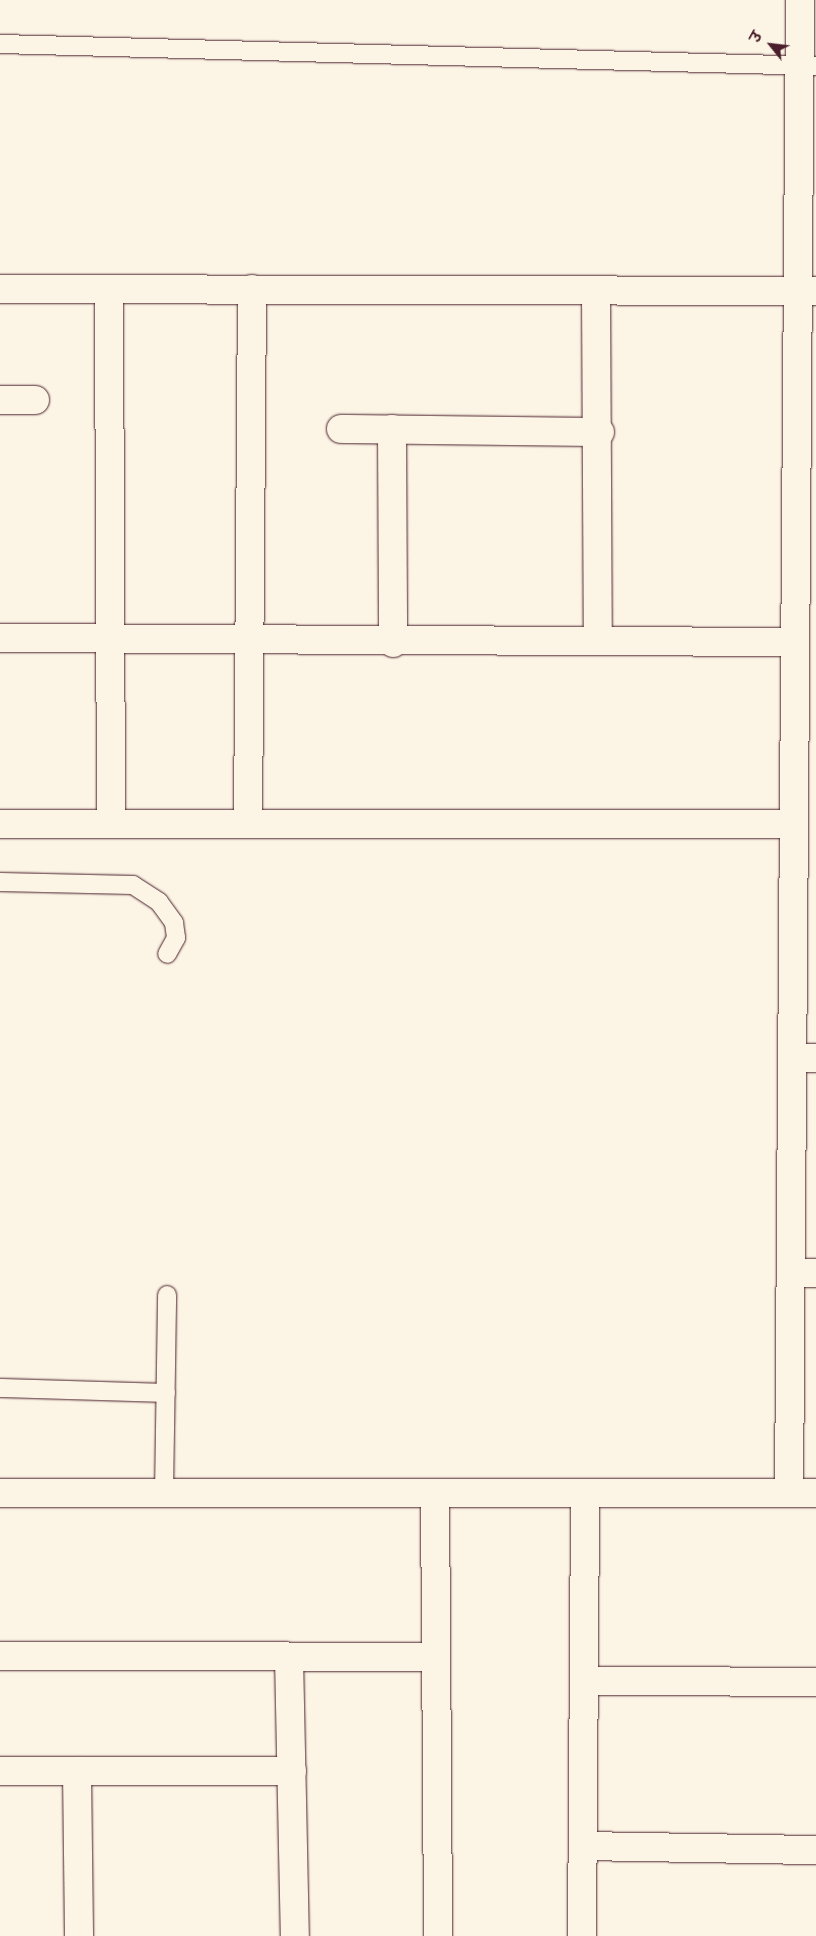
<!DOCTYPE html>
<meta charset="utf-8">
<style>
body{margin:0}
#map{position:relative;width:816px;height:1936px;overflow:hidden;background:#fcf5e5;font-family:"Indie Flower","Playpen Sans Deva",sans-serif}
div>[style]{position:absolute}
.roads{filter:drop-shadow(0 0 1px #4a1f2b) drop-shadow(0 0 1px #4a1f2b)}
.lane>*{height:18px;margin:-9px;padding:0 9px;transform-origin:9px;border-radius:9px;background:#fcf5e5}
.street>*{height:28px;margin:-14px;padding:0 14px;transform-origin:14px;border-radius:14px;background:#fcf5e5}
.secondary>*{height:28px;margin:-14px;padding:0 14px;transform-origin:14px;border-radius:14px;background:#fcf5e5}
span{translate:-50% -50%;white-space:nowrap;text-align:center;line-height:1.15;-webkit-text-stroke:5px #fcf5e5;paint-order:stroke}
.north{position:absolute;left:746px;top:20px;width:50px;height:50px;-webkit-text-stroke:4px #fcf5e5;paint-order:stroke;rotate:299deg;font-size:14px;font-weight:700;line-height:20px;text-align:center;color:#4a1f2b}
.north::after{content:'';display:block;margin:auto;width:18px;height:22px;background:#4a1f2b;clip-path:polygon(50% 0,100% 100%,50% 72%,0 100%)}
</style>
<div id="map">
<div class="roads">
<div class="lane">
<i style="left:0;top:44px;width:816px;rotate:1.54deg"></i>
<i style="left:0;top:882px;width:133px;rotate:1.3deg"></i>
<i style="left:133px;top:885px;width:31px;rotate:33deg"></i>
<i style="left:159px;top:902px;width:26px;rotate:54deg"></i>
<i style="left:174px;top:923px;width:15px;rotate:82deg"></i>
<i style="left:176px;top:938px;width:18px;rotate:119deg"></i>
<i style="left:0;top:1388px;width:166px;rotate:1.7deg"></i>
<i style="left:164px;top:1493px;width:198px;rotate:-89.1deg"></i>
</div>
<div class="street">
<i style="left:0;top:289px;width:816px;rotate:0.14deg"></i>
<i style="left:109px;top:289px;width:535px;rotate:89.79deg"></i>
<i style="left:596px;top:290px;width:350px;rotate:89.7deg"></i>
<i style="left:0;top:400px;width:35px"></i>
<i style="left:341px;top:429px;width:259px;rotate:0.7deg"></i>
<i style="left:392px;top:429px;width:214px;rotate:89.7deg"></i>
<i style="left:0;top:638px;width:795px;rotate:0.29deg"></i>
<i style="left:248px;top:824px;width:535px;rotate:-89.57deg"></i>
<i style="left:792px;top:1058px;width:24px"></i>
<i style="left:791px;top:1273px;width:25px"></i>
<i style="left:435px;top:1493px;width:443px;rotate:89.6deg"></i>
<i style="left:0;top:1656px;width:436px;rotate:0.1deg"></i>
<i style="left:289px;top:1657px;width:279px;rotate:88.8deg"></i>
<i style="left:584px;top:1681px;width:232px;rotate:0.2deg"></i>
<i style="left:0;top:1771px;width:292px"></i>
<i style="left:77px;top:1771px;width:165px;rotate:89.3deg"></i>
<i style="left:583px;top:1846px;width:233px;rotate:1deg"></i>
<i style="left:582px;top:1936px;width:443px;rotate:-89.6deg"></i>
</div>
<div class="secondary">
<i style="left:0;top:824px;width:794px"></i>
<i style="left:0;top:1493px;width:816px"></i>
<i style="left:789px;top:1493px;width:1493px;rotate:-89.58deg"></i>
</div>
</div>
<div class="north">उ</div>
</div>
